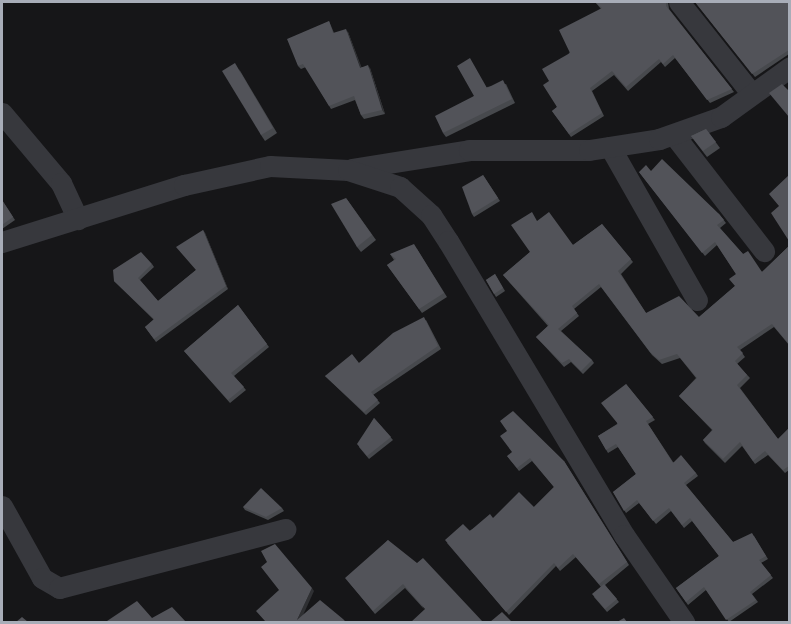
<!DOCTYPE html>
<style>
body{margin:0}
#map{position:relative;width:791px;height:624px;overflow:hidden;background:#161618;font-family:"Fira Sans",sans-serif}
div>[style]{position:absolute}
.minor>*{height:21px;margin:-10.5px;padding:0 10.5px;transform-origin:10.5px;border-radius:10.5px;background:#37383d}
.wall>*{inset:0;background:#47494d}
.shaded-wall>*{inset:0;background:#2f3033}
.building>*{inset:0;background:#525359}
span{translate:-50% -50%;white-space:nowrap;text-align:center;line-height:1.15;-webkit-text-stroke:4.5px #111113;paint-order:stroke}
.frame{position:absolute;inset:0;border:3px solid #a8adb8;pointer-events:none}
</style>
<div id="map">
<div class="minor">
<i style="left:679px;top:2px;width:117px;rotate:51.6deg"></i>
<i style="left:2px;top:113px;width:92px;rotate:49.9deg"></i>
<i style="left:61px;top:183px;width:40px;rotate:65deg"></i>
<i style="left:674px;top:135px;width:147px;rotate:52.2deg"></i>
<i style="left:610px;top:147px;width:176px;rotate:60.4deg"></i>
<i style="left:351px;top:169px;width:120px;rotate:-9.1deg"></i>
<i style="left:469px;top:150px;width:120px"></i>
<i style="left:589px;top:150px;width:71px;rotate:-8.9deg"></i>
<i style="left:659px;top:139px;width:66px;rotate:-19.5deg"></i>
<i style="left:721px;top:117px;width:85px;rotate:-35.9deg"></i>
<i style="left:2px;top:242px;width:191px;rotate:-17.4deg"></i>
<i style="left:184px;top:185px;width:88px;rotate:-12.5deg"></i>
<i style="left:270px;top:166px;width:78px;rotate:2.9deg"></i>
<i style="left:348px;top:170px;width:55px;rotate:18.1deg"></i>
<i style="left:400px;top:187px;width:42px;rotate:42.1deg"></i>
<i style="left:431px;top:215px;width:31px;rotate:57deg"></i>
<i style="left:448px;top:241px;width:343px;rotate:59.1deg"></i>
<i style="left:624px;top:535px;width:106px;rotate:55.4deg"></i>
<i style="left:2px;top:506px;width:82px;rotate:60.9deg"></i>
<i style="left:42px;top:578px;width:20px;rotate:30deg"></i>
<i style="left:59px;top:588px;width:234px;rotate:-14.6deg"></i>
</div>
<div class="wall">
<i style="clip-path:polygon(595px 2px,668px 2px,669px 9px,734px 92px,710px 103px,675px 58px,665px 67px,661px 62px,628px 91px,614px 75px,592px 91px,604px 116px,571px 137px,552px 111px,557px 107px,549px 81px,601px 9px)"></i>
<i style="clip-path:polygon(695px 2px,789px 2px,789px 54px,755px 77px)"></i>
<i style="clip-path:polygon(329px 21px,334px 33px,348px 32px,361px 67px,370px 68px,385px 114px,364px 119px,361px 115px,355px 100px,331px 109px,306px 67px,301px 69px,298px 66px)"></i>
<i style="clip-path:polygon(239px 69px,277px 133px,265px 141px,261px 135px)"></i>
<i style="clip-path:polygon(506px 84px,515px 103px,446px 137px,443px 133px,474px 96px,487px 87px)"></i>
<i style="clip-path:polygon(706px 129px,720px 148px,707px 157px,691px 136px)"></i>
<i style="clip-path:polygon(651px 171px,719px 214px,726px 223px,720px 228px,743px 254px,762px 272px,789px 246px,789px 345px,774px 327px,740px 350px,745px 357px,737px 364px,750px 378px,740px 388px,778px 439px,789px 428px,789px 470px,785px 473px,768px 455px,755px 464px,742px 446px,725px 463px,705px 443px,703px 440px,712px 430px,679px 396px,696px 378px,680px 358px,662px 364px,652px 355px,601px 287px,574px 309px,579px 316px,561px 331px,592px 360px,594px 363px,583px 374px,571px 362px,564px 367px,539px 340px,536px 337px,548px 326px,503px 275px,530px 252px,538px 221px,573px 245px,602px 224px,633px 262px,621px 274px,646px 313px,699px 317px,735px 286px,736px 274px,717px 245px,705px 256px,639px 172px)"></i>
<i style="clip-path:polygon(483px 175px,500px 201px,474px 217px,472px 214px)"></i>
<i style="clip-path:polygon(346px 198px,376px 240px,361px 252px,357px 247px)"></i>
<i style="clip-path:polygon(2px 200px,15px 220px,2px 229px)"></i>
<i style="clip-path:polygon(203px 230px,205px 233px,228px 289px,156px 342px,145px 327px,154px 320px,114px 281px,152px 264px,154px 267px,140px 280px,158px 301px,196px 270px)"></i>
<i style="clip-path:polygon(417px 249px,447px 297px,422px 313px,387px 265px,394px 260px,390px 254px)"></i>
<i style="clip-path:polygon(495px 274px,505px 291px,496px 297px,486px 280px)"></i>
<i style="clip-path:polygon(238px 305px,269px 347px,234px 376px,246px 390px,230px 403px,184px 351px)"></i>
<i style="clip-path:polygon(426px 320px,441px 349px,373px 395px,380px 403px,366px 415px,325px 376px,359px 363px)"></i>
<i style="clip-path:polygon(626px 384px,655px 420px,648px 424px,673px 462px,696px 473px,698px 476px,686px 485px,733px 542px,754px 536px,768px 559px,761px 563px,773px 578px,752px 594px,758px 602px,729px 622px,706px 590px,688px 605px,676px 588px,719px 556px,692px 521px,684px 528px,671px 511px,656px 524px,639px 503px,626px 513px,613px 492px,636px 474px,618px 447px,608px 453px,598px 436px,617px 424px)"></i>
<i style="clip-path:polygon(374px 418px,393px 440px,369px 459px,359px 447px)"></i>
<i style="clip-path:polygon(507px 456px,564px 461px,629px 565px,605px 585px,619px 602px,607px 612px,594px 597px,601px 587px,576px 557px,560px 571px,556px 566px,509px 615px,447px 543px,493px 518px,534px 507px,554px 487px,532px 461px,519px 471px)"></i>
<i style="clip-path:polygon(243px 507px,282px 508px,284px 511px,268px 520px,245px 510px)"></i>
<i style="clip-path:polygon(388px 540px,424px 609px,405px 588px,375px 614px,348px 581px)"></i>
</div>
<div class="shaded-wall">
<i style="clip-path:polygon(346px 29px,348px 32px,363px 71px,360px 68px)"></i>
<i style="clip-path:polygon(368px 65px,370px 68px,385px 114px,382px 110px)"></i>
<i style="clip-path:polygon(203px 230px,205px 233px,228px 289px,226px 286px)"></i>
<i style="clip-path:polygon(312px 588px,314px 591px,300px 622px,297px 620px)"></i>
</div>
<div class="building">
<i style="clip-path:polygon(595px 2px,666px 2px,666px 6px,732px 89px,707px 100px,673px 55px,663px 64px,659px 59px,626px 87px,612px 71px,590px 88px,602px 113px,569px 134px,552px 111px,557px 107px,543px 85px,549px 81px,542px 69px,570px 53px,559px 30px,602px 8px)"></i>
<i style="clip-path:polygon(695px 2px,789px 2px,789px 14px,788px 16px,789px 18px,789px 50px,752px 74px)"></i>
<i style="clip-path:polygon(329px 21px,333px 33px,346px 29px,360px 68px,368px 65px,382px 110px,361px 115px,354px 96px,329px 106px,303px 64px,298px 66px,287px 39px)"></i>
<i style="clip-path:polygon(470px 58px,487px 88px,503px 80px,512px 99px,443px 133px,435px 116px,474px 96px,457px 66px)"></i>
<i style="clip-path:polygon(235px 63px,273px 128px,261px 135px,222px 71px)"></i>
<i style="clip-path:polygon(782px 84px,789px 91px,789px 117px,769px 93px)"></i>
<i style="clip-path:polygon(706px 129px,716px 142px,703px 151px,691px 136px)"></i>
<i style="clip-path:polygon(662px 159px,719px 214px,724px 220px,717px 225px,743px 254px,748px 251px,762px 272px,789px 246px,789px 344px,772px 324px,737px 347px,743px 353px,735px 361px,747px 375px,737px 385px,778px 439px,789px 428px,789px 466px,783px 470px,765px 451px,753px 461px,740px 442px,723px 459px,703px 440px,713px 430px,679px 396px,697px 378px,677px 354px,659px 360px,650px 352px,599px 284px,572px 306px,577px 313px,558px 329px,592px 360px,581px 371px,569px 359px,562px 363px,536px 337px,549px 325px,503px 275px,530px 252px,511px 225px,532px 212px,537px 221px,549px 212px,573px 245px,602px 224px,631px 259px,618px 271px,646px 313px,679px 296px,699px 317px,735px 286px,729px 279px,736px 274px,715px 242px,702px 253px,639px 172px,646px 165px,651px 171px)"></i>
<i style="clip-path:polygon(483px 175px,498px 198px,472px 214px,462px 187px)"></i>
<i style="clip-path:polygon(789px 175px,789px 241px,771px 213px,779px 206px,769px 194px)"></i>
<i style="clip-path:polygon(346px 198px,372px 235px,357px 247px,331px 204px)"></i>
<i style="clip-path:polygon(2px 200px,13px 217px,2px 225px)"></i>
<i style="clip-path:polygon(203px 230px,226px 286px,154px 339px,145px 327px,154px 319px,114px 281px,113px 270px,141px 252px,152px 264px,138px 278px,158px 301px,196px 270px,176px 247px)"></i>
<i style="clip-path:polygon(414px 244px,444px 293px,419px 309px,387px 265px,396px 259px,390px 254px)"></i>
<i style="clip-path:polygon(495px 274px,503px 288px,494px 294px,486px 280px)"></i>
<i style="clip-path:polygon(238px 305px,267px 344px,231px 373px,244px 387px,228px 400px,184px 351px)"></i>
<i style="clip-path:polygon(424px 317px,438px 346px,371px 392px,378px 400px,364px 412px,325px 376px,352px 354px,359px 363px,393px 333px)"></i>
<i style="clip-path:polygon(626px 384px,653px 417px,646px 421px,673px 463px,681px 455px,696px 473px,684px 483px,733px 542px,752px 533px,766px 556px,759px 560px,771px 575px,750px 592px,756px 600px,726px 620px,704px 587px,686px 602px,676px 588px,719px 556px,690px 518px,682px 525px,669px 508px,653px 521px,637px 500px,624px 511px,613px 492px,636px 474px,616px 444px,606px 450px,598px 436px,618px 424px,601px 403px)"></i>
<i style="clip-path:polygon(513px 411px,564px 461px,627px 562px,599px 584px,573px 554px,558px 568px,554px 563px,506px 612px,445px 540px,463px 524px,470px 531px,490px 514px,493px 518px,519px 492px,534px 507px,554px 487px,530px 458px,517px 468px,507px 456px,512px 452px,500px 436px,507px 431px,500px 421px)"></i>
<i style="clip-path:polygon(374px 418px,391px 437px,367px 456px,357px 444px)"></i>
<i style="clip-path:polygon(261px 488px,282px 508px,266px 517px,243px 507px)"></i>
<i style="clip-path:polygon(388px 540px,417px 563px,423px 558px,483px 622px,411px 622px,425px 609px,403px 584px,373px 611px,345px 578px)"></i>
<i style="clip-path:polygon(275px 544px,312px 588px,297px 620px,320px 600px,343px 619px,346px 622px,263px 622px,265px 621px,256px 611px,279px 590px,261px 567px,267px 562px,261px 551px)"></i>
<i style="clip-path:polygon(604px 584px,617px 599px,605px 609px,592px 594px)"></i>
<i style="clip-path:polygon(137px 601px,152px 618px,172px 607px,186px 622px,109px 622px,107px 621px)"></i>
<i style="clip-path:polygon(502px 612px,512px 622px,490px 622px)"></i>
<i style="clip-path:polygon(22px 617px,28px 622px,16px 622px)"></i>
<i style="clip-path:polygon(624px 618px,627px 622px,617px 622px)"></i>
</div>
<div class="frame"></div>
</div>
